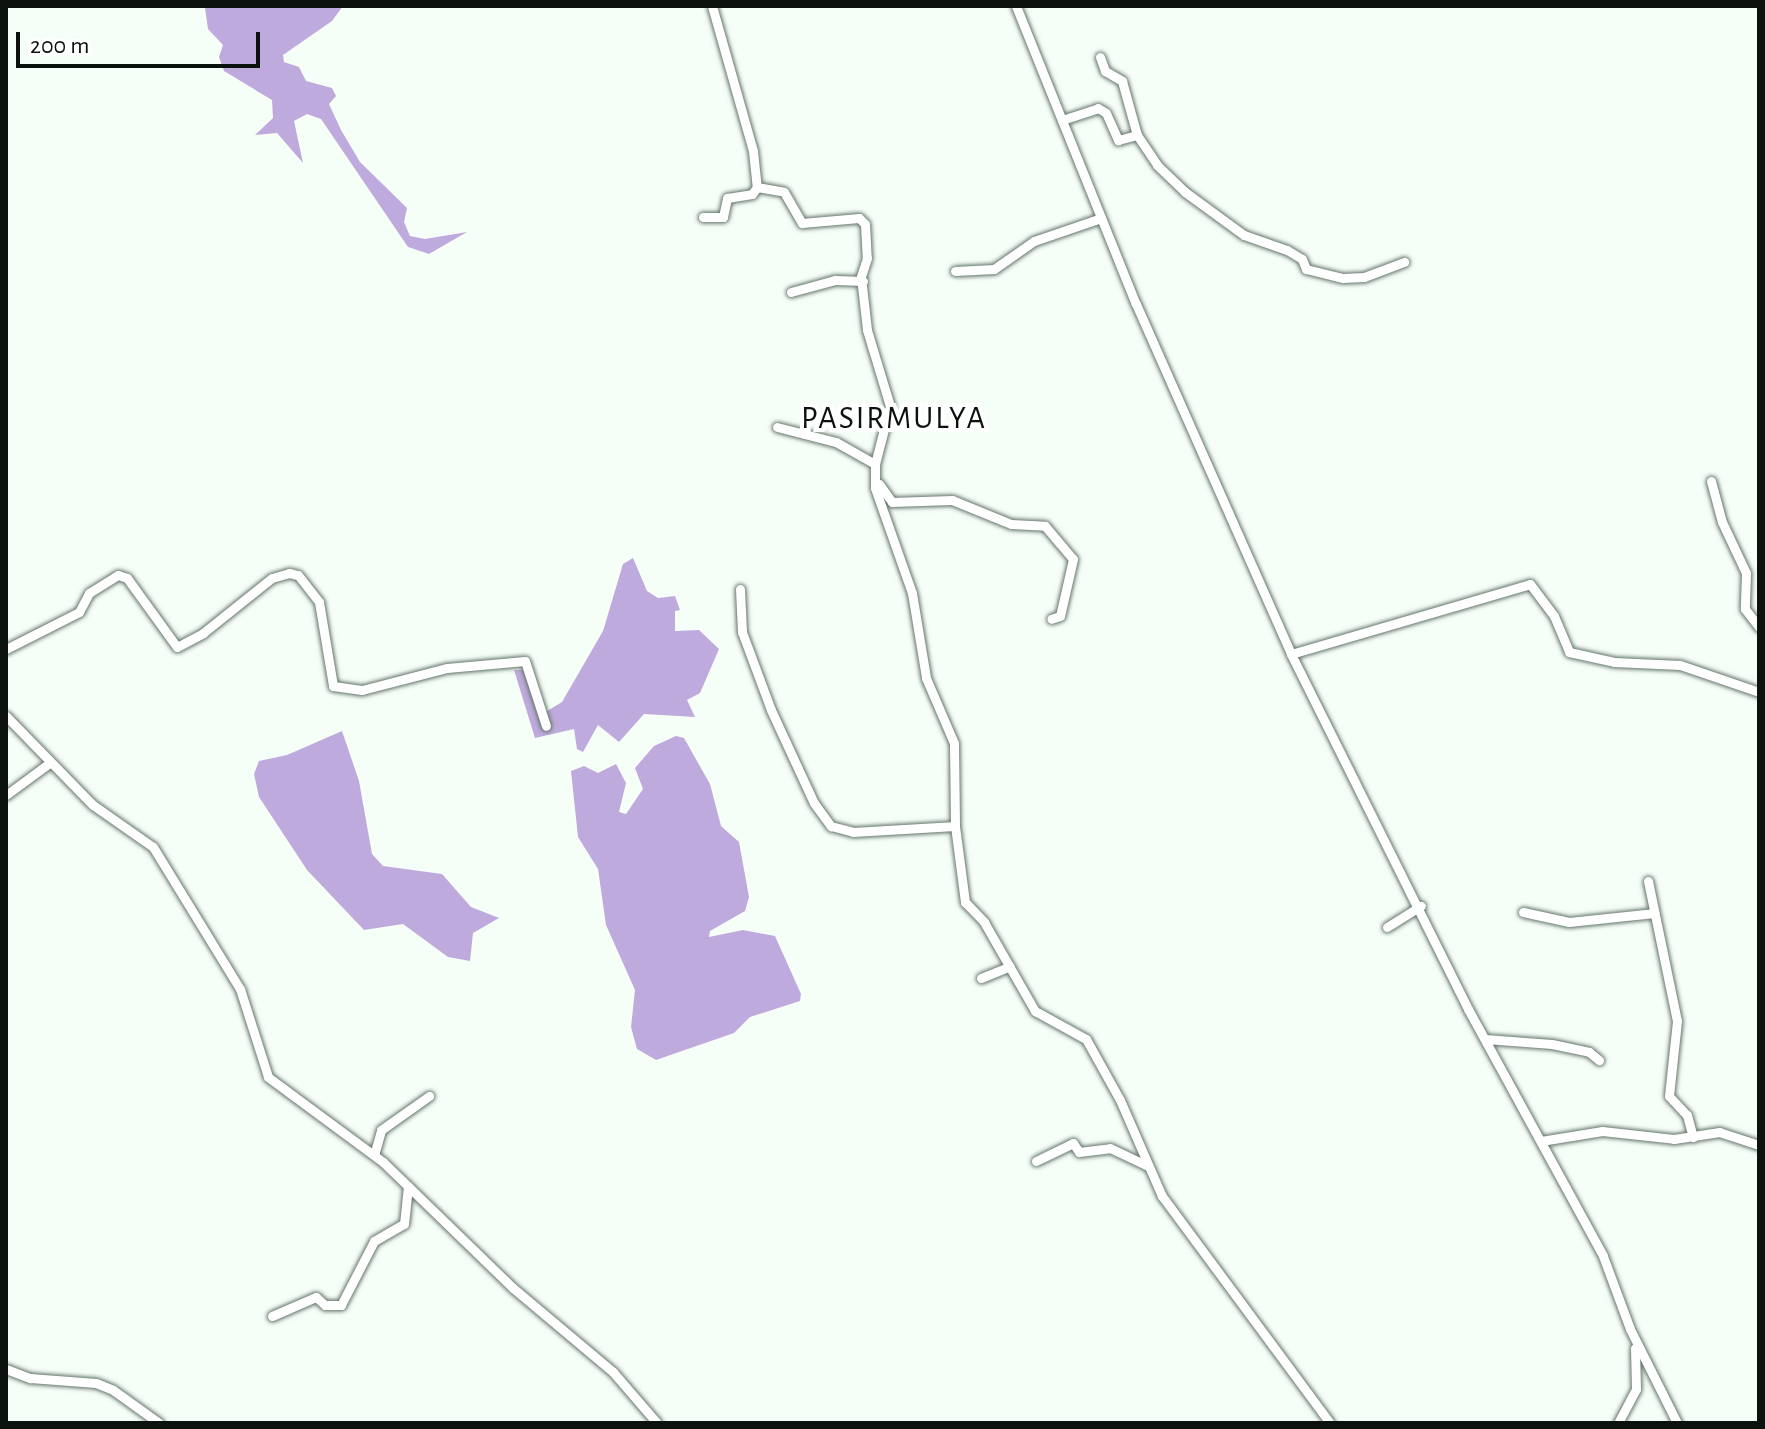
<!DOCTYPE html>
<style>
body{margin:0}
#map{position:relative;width:1765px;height:1429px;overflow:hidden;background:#f6fef8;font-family:"Alegreya Sans",sans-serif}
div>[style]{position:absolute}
.forest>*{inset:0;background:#bfaadd}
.roads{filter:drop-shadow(0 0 2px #64766a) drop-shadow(0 0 2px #64766a)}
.minor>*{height:9px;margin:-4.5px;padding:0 4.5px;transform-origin:4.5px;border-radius:4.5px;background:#fff}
span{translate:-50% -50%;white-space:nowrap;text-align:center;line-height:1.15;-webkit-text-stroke:8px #fff;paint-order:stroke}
.quarter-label{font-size:32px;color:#0b120d;letter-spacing:2px}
.frame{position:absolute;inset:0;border:8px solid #0b120d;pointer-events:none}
.scale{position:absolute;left:16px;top:32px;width:244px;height:36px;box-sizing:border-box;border:4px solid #0b120d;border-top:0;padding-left:10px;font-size:24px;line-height:28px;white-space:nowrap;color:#0b120d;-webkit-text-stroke:6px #fff;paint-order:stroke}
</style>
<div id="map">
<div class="forest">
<i style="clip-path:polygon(343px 6px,332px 21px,283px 55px,284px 62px,299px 67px,306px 81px,332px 88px,336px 96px,329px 104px,341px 130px,360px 162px,407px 208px,404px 222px,410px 236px,425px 239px,467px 232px,429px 254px,408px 247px,321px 119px,307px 114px,294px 121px,303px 163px,277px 133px,255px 135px,273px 118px,272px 100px,224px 71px,219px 57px,223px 45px,208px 29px,205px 8px)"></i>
<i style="clip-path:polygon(633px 558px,647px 591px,658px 598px,675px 596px,680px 610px,675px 611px,675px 631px,699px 630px,719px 649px,700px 693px,687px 700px,695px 717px,644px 714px,619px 742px,598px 725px,583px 752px,577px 749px,574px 729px,535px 738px,514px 670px,523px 670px,539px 716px,562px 702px,603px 631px,623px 564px)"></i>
<i style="clip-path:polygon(342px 731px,359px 781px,372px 854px,383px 866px,442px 874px,471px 907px,499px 918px,473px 933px,470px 961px,448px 957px,403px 924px,364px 930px,307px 870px,259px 797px,254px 774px,259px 761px,287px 755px)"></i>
<i style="clip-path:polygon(676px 736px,684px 738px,710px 784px,721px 826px,739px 842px,749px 897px,745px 911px,710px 931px,709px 937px,743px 930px,775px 936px,801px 994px,800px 1001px,750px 1017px,734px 1033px,656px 1060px,637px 1049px,631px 1027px,635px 990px,606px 925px,598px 869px,578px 837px,571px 771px,584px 766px,598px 773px,616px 764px,626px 783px,619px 812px,626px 814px,643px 789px,635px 768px,654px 746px)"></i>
</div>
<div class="roads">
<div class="minor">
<i style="left:712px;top:6px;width:151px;rotate:74.2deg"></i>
<i style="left:753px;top:151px;width:36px;rotate:84deg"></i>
<i style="left:757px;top:187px;width:27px;rotate:10deg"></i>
<i style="left:784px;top:192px;width:36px;rotate:60deg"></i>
<i style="left:802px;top:223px;width:57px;rotate:-5deg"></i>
<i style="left:859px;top:218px;width:8px;rotate:45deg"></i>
<i style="left:865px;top:224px;width:34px;rotate:87deg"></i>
<i style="left:867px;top:258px;width:20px;rotate:108deg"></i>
<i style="left:861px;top:277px;width:53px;rotate:83.5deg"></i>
<i style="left:867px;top:330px;width:79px;rotate:73.2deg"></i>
<i style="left:890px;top:406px;width:60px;rotate:104.5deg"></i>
<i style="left:875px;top:464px;width:24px;rotate:90deg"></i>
<i style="left:875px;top:488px;width:111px;rotate:70.6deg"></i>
<i style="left:912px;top:593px;width:86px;rotate:80.6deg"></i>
<i style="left:926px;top:678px;width:71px;rotate:66.7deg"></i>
<i style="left:954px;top:743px;width:83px;rotate:89.3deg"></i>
<i style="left:955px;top:826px;width:77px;rotate:82.5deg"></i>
<i style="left:965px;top:902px;width:28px;rotate:46deg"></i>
<i style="left:984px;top:922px;width:103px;rotate:60.2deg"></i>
<i style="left:1035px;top:1011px;width:58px;rotate:28.8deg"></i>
<i style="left:1086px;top:1039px;width:70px;rotate:60.9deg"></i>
<i style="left:1120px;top:1100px;width:105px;rotate:66.4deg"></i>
<i style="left:1162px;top:1196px;width:282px;rotate:53.5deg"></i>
<i style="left:1016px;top:6px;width:321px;rotate:68.1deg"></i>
<i style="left:1136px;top:304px;width:383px;rotate:66.1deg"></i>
<i style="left:1291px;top:654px;width:397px;rotate:63.5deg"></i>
<i style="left:1468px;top:1009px;width:281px;rotate:61.3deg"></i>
<i style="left:1603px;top:1256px;width:78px;rotate:69.7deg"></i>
<i style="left:1630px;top:1329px;width:105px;rotate:63.4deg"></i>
<i style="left:1100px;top:57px;width:15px;rotate:70deg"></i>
<i style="left:1105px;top:71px;width:20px;rotate:30deg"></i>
<i style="left:1122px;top:81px;width:56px;rotate:74.5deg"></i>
<i style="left:1137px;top:135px;width:36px;rotate:56deg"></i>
<i style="left:1157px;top:165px;width:39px;rotate:44deg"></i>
<i style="left:1185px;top:192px;width:73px;rotate:36.1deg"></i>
<i style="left:1244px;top:235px;width:46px;rotate:19.2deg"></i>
<i style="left:1287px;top:250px;width:17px;rotate:31deg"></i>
<i style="left:1302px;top:259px;width:11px;rotate:68deg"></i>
<i style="left:1306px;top:269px;width:38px;rotate:14deg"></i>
<i style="left:1343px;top:278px;width:21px;rotate:-3deg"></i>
<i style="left:1364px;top:277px;width:43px;rotate:-20.6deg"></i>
<i style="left:1062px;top:120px;width:38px;rotate:-18deg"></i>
<i style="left:1098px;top:108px;width:9px;rotate:32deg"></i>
<i style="left:1106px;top:113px;width:30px;rotate:66deg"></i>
<i style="left:1118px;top:140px;width:20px;rotate:-15deg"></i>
<i style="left:703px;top:217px;width:20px"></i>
<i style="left:723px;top:217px;width:19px;rotate:-78deg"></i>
<i style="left:727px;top:198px;width:25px;rotate:-9deg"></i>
<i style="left:752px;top:194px;width:9px;rotate:-54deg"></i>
<i style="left:955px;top:271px;width:39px;rotate:-3deg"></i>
<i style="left:994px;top:269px;width:49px;rotate:-35deg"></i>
<i style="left:1034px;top:241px;width:71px;rotate:-18.9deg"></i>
<i style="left:791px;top:292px;width:46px;rotate:-15.3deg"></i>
<i style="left:835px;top:280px;width:28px;rotate:2deg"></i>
<i style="left:777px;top:427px;width:61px;rotate:14.3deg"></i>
<i style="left:836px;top:442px;width:45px;rotate:29.4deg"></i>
<i style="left:1711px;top:481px;width:42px;rotate:75deg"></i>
<i style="left:1722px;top:522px;width:56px;rotate:64.8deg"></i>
<i style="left:1746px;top:573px;width:36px;rotate:92deg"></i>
<i style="left:1745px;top:609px;width:23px;rotate:52deg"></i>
<i style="left:879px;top:484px;width:22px;rotate:54deg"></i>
<i style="left:892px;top:502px;width:60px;rotate:-1.9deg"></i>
<i style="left:952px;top:500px;width:64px;rotate:22.1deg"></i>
<i style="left:1011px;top:524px;width:34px;rotate:3deg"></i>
<i style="left:1045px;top:526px;width:43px;rotate:49.7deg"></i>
<i style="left:1073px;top:559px;width:58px;rotate:102.8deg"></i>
<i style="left:1060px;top:616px;width:9px;rotate:162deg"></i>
<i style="left:740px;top:589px;width:43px;rotate:87.3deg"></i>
<i style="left:742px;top:632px;width:83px;rotate:69.6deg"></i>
<i style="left:771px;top:710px;width:102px;rotate:65.2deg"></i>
<i style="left:814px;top:803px;width:29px;rotate:54deg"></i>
<i style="left:831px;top:826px;width:23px;rotate:15deg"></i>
<i style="left:853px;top:832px;width:102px;rotate:-3.4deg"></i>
<i style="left:6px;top:649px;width:82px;rotate:-26.9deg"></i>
<i style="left:79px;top:612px;width:21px;rotate:-62deg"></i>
<i style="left:89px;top:593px;width:34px;rotate:-32deg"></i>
<i style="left:118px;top:575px;width:9px;rotate:18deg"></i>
<i style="left:127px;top:578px;width:85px;rotate:54.1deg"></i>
<i style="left:177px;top:647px;width:30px;rotate:-28deg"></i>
<i style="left:203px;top:633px;width:88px;rotate:-38.6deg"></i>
<i style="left:272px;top:578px;width:18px;rotate:-16deg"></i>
<i style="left:289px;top:573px;width:9px;rotate:13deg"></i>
<i style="left:298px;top:575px;width:34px;rotate:52deg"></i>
<i style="left:319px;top:602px;width:85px;rotate:80.5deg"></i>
<i style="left:333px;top:686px;width:29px;rotate:8deg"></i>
<i style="left:362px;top:690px;width:88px;rotate:-14.5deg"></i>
<i style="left:447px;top:668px;width:78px;rotate:-5.1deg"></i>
<i style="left:525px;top:661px;width:68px;rotate:72.1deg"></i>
<i style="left:1291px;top:654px;width:249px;rotate:-16.3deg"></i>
<i style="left:1530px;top:584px;width:40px;rotate:53deg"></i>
<i style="left:1554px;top:616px;width:39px;rotate:67deg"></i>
<i style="left:1569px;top:652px;width:46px;rotate:12.5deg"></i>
<i style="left:1614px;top:662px;width:66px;rotate:2.6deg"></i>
<i style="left:1680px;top:665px;width:83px;rotate:18.9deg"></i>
<i style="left:6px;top:716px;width:124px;rotate:45.7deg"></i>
<i style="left:93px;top:805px;width:73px;rotate:35deg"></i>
<i style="left:153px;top:847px;width:167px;rotate:58.5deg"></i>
<i style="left:240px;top:989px;width:92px;rotate:72.3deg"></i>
<i style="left:268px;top:1077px;width:143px;rotate:36.5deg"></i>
<i style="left:383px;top:1162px;width:181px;rotate:44.1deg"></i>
<i style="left:513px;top:1288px;width:131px;rotate:40deg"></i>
<i style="left:613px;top:1372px;width:67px;rotate:49.2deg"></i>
<i style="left:6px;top:795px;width:52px;rotate:-36.4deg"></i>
<i style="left:1648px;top:881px;width:143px;rotate:78.3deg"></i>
<i style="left:1677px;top:1021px;width:75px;rotate:96.1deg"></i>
<i style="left:1669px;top:1096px;width:26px;rotate:47deg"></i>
<i style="left:1687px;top:1115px;width:23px;rotate:75deg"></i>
<i style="left:1523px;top:912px;width:47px;rotate:12.3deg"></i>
<i style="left:1569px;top:922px;width:86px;rotate:-6deg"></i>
<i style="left:1387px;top:927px;width:40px;rotate:-32deg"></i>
<i style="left:981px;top:978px;width:31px;rotate:-22deg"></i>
<i style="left:1485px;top:1039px;width:67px;rotate:4.3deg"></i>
<i style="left:1552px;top:1044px;width:38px;rotate:12deg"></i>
<i style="left:1589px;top:1052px;width:13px;rotate:39deg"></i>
<i style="left:1541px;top:1141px;width:62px;rotate:-9.3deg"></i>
<i style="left:1602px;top:1131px;width:72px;rotate:6.3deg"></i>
<i style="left:1674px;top:1139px;width:46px;rotate:-8.8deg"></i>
<i style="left:1719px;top:1132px;width:42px;rotate:18deg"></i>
<i style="left:374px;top:1155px;width:26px;rotate:-74deg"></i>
<i style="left:381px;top:1130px;width:59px;rotate:-35.3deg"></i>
<i style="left:1036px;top:1161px;width:41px;rotate:-25.9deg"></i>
<i style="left:1073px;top:1143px;width:11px;rotate:56deg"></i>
<i style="left:1079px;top:1152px;width:31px;rotate:-7deg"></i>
<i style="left:1110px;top:1148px;width:42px;rotate:25.3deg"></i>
<i style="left:272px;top:1316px;width:48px;rotate:-23.4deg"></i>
<i style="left:316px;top:1297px;width:12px;rotate:42deg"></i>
<i style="left:325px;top:1305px;width:16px"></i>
<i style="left:341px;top:1305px;width:72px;rotate:-62.7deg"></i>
<i style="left:374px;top:1241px;width:34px;rotate:-30deg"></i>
<i style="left:404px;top:1224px;width:38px;rotate:-84deg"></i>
<i style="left:6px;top:1369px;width:26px;rotate:21deg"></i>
<i style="left:30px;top:1378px;width:66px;rotate:4.3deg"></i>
<i style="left:96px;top:1383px;width:18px;rotate:22deg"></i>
<i style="left:113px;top:1390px;width:57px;rotate:35.7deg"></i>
<i style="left:1618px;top:1423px;width:38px;rotate:-62deg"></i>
<i style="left:1636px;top:1389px;width:41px;rotate:-91.4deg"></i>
</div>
</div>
<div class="quarter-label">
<span style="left:894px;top:418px">PASIRMULYA</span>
</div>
<div class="frame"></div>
<div class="scale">200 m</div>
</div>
